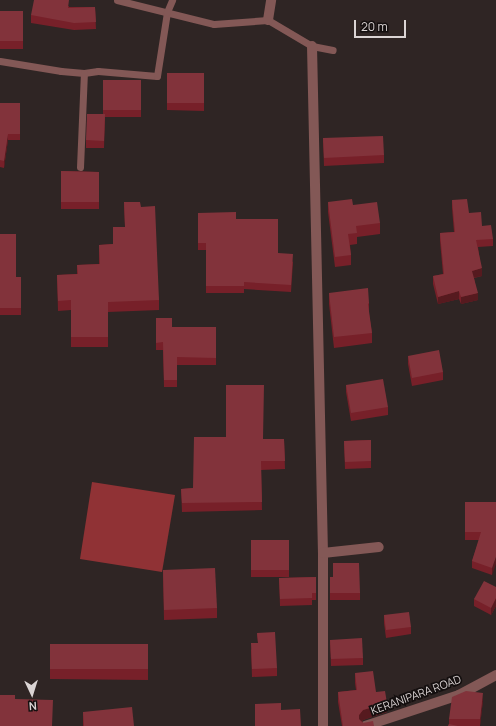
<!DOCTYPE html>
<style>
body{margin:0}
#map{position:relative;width:496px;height:726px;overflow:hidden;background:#2f2524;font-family:Manrope,sans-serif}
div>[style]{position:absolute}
.water>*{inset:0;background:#903235}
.service>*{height:7px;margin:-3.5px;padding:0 3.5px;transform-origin:3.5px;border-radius:3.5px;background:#835856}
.minor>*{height:10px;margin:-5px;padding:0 5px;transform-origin:5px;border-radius:5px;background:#835856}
.wall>*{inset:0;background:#772029}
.shaded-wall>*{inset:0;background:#561a1f}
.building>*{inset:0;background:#82333b}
span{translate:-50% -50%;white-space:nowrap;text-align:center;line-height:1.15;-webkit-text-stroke:3.5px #140f0f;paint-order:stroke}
.street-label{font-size:11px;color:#dbd4d4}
.north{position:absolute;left:12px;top:674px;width:40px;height:40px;-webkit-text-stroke:3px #140f0f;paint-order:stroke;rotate:176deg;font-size:11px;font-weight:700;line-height:16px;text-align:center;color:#dbd4d4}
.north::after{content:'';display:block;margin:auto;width:14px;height:18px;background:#dbd4d4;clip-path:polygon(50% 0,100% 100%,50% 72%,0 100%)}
.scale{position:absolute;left:354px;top:20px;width:52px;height:18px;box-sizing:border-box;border:2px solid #dbd4d4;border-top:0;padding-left:5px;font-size:12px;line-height:14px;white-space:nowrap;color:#dbd4d4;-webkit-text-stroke:3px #140f0f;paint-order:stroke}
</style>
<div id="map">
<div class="water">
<i style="clip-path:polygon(92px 482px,175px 495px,162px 572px,80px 559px)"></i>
</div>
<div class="service">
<i style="left:117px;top:0;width:100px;rotate:13.9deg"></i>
<i style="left:214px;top:24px;width:54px;rotate:-4.2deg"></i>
<i style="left:268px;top:20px;width:51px;rotate:30.6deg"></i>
<i style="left:312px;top:46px;width:21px;rotate:11deg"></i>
<i style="left:0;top:61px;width:62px;rotate:9.3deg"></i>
<i style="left:61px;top:71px;width:23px;rotate:5deg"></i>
<i style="left:84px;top:73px;width:14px;rotate:-8deg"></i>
<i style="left:98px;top:71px;width:59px;rotate:4.8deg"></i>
<i style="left:157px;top:76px;width:65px;rotate:-81.1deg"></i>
<i style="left:167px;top:12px;width:13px;rotate:-67deg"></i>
<i style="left:80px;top:167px;width:94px;rotate:-87.6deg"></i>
</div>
<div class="minor">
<i style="left:268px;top:20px;width:20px;rotate:-81deg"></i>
<i style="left:312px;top:46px;width:507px;rotate:88.76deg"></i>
<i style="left:323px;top:553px;width:173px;rotate:90deg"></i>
<i style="left:323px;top:553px;width:56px;rotate:-6.1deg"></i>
<i style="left:365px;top:726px;width:99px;rotate:-18.3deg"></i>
<i style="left:459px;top:695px;width:42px;rotate:-28.4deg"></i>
</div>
<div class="wall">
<i style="clip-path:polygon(69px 6px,69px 7px,95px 7px,96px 29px,74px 30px,31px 23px,31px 15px)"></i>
<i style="clip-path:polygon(0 11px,23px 11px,23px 49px,0 49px)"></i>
<i style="clip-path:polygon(167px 73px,204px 73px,204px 111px,167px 110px)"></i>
<i style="clip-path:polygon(103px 80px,141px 80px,141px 117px,105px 117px,104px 148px,86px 148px,86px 140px,103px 114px)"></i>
<i style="clip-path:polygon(0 103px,20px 103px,20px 140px,8px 140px,4px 168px,0 167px)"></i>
<i style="clip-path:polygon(323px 138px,384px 155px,384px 163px,324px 166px)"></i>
<i style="clip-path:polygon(61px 171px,99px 172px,99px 209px,61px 209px)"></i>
<i style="clip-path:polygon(452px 200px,469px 213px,482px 226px,493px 239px,493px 246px,478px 247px,482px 276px,474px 278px,478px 300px,461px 304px,459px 299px,438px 304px,433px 284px,433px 276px,443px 274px,440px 241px,440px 233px,454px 232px,452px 208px)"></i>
<i style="clip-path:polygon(124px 202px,141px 207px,159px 300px,159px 310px,108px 312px,108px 347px,71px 347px,71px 310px,58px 311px,57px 275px,77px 274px,77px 265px,99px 264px,99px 245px,113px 244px,113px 227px,125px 227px)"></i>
<i style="clip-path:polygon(328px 202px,353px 205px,380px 223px,380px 234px,357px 237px,357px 244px,350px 245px,351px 255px,351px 265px,335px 267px,328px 212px)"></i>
<i style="clip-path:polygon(198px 213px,236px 219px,278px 253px,293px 262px,291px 292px,244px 289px,244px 293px,206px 293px,206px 250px,198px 250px)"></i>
<i style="clip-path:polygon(0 234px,16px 277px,21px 277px,21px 315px,0 315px)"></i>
<i style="clip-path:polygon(329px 293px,369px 303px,369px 314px,372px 333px,372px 343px,334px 348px,329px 304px)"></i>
<i style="clip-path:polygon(156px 318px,172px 327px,216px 327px,216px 365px,177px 365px,177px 387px,164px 387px,163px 350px,156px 350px)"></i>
<i style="clip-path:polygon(408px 356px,443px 372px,443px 380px,412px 386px,408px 364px)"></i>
<i style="clip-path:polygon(346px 385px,388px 407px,388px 415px,351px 421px,346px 392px)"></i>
<i style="clip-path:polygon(263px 439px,284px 439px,285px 469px,261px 470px,262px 510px,182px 512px,181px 489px,193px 488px)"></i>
<i style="clip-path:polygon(371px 440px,371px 468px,345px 469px,344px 441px)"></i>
<i style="clip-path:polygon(465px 502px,496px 502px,492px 575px,472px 568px,472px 561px,479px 540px,465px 540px)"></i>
<i style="clip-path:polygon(251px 540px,289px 540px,289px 577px,251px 577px)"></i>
<i style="clip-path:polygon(163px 570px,217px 608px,217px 618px,164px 620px)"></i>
<i style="clip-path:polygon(316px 577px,316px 600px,312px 600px,312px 605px,280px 606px,279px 578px)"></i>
<i style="clip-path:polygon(330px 577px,360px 593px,360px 600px,330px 600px)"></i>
<i style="clip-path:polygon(496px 587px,496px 606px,491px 615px,474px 606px,474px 599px)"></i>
<i style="clip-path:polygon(384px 615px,411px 627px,411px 634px,386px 638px,384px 623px)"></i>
<i style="clip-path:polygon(257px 633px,277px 668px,277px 676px,252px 677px,251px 650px,258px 643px)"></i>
<i style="clip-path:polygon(330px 640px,363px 658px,363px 665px,331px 666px)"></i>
<i style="clip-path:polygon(50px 644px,148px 644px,148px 680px,50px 679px)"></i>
<i style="clip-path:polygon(355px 673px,376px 692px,387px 712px,363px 720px,362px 721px,363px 723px,374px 726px,342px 726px,338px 702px,338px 692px,356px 690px,355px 683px)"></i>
<i style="clip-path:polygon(483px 700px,480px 726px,448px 726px,449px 724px,449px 719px)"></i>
<i style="clip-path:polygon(83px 712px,134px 726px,83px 726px)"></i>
</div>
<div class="shaded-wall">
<i style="clip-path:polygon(8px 134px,8px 140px,4px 168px,4px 161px)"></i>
<i style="clip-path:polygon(482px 268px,482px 276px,472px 278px,472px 271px)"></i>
<i style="clip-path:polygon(459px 291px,459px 299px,438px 304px,438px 297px)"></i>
<i style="clip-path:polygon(478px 293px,478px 300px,461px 304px,461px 297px)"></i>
<i style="clip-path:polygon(496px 557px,496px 564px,492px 575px,492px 568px)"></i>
<i style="clip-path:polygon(496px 598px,496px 606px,491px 615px,491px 608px)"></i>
<i style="clip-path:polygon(483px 693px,483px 700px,480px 726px,480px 719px)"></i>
<i style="clip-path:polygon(387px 703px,387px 712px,363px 720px,359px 724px,359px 715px,363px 710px)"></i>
</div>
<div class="building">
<i style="clip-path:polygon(34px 0,69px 0,68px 8px,95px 7px,96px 22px,74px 23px,31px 15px)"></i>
<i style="clip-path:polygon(0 11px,23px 11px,23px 41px,0 41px)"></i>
<i style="clip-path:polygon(167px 73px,204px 73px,204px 103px,167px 103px)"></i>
<i style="clip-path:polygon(103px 80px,141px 80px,141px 110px,103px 110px)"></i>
<i style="clip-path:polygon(0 103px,20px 103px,20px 134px,8px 134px,4px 161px,0 160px)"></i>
<i style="clip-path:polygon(87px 114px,105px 114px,104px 141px,86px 140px)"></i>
<i style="clip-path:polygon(383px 136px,384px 155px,324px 158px,323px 138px)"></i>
<i style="clip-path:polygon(61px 171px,99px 172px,99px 202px,61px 202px)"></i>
<i style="clip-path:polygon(352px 199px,353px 205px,377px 202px,380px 223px,356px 226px,357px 233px,348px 234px,351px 255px,335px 257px,328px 202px)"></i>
<i style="clip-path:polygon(467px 199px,469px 213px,481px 212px,482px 226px,491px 225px,493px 239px,476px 240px,482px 268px,472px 271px,478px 293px,461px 297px,459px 291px,438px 297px,433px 276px,444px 274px,440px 233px,455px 232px,452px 200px)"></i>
<i style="clip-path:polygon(124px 202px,140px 202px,141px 207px,155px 206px,159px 300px,108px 302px,108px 337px,71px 337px,71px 300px,58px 301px,57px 275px,78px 274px,77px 265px,100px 264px,99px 245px,113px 244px,113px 227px,125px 227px)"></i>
<i style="clip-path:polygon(236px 212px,236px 219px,278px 219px,278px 253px,293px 254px,291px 285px,244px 282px,244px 286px,206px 286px,206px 243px,198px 243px,198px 213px)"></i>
<i style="clip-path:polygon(0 234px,16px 234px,16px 277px,21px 277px,21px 308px,0 308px)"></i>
<i style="clip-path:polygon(368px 288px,369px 303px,368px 304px,372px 333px,334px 337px,329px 293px)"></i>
<i style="clip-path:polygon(156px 318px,172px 318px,172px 327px,216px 327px,216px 358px,177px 357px,177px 380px,164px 380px,163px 342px,156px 343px)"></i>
<i style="clip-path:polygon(439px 350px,443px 372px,412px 378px,408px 356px)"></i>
<i style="clip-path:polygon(383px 379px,388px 407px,351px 413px,346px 385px)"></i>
<i style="clip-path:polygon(226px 385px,264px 385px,263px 439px,284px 439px,285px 461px,261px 461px,262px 502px,182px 503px,181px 489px,193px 488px,194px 437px,226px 437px)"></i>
<i style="clip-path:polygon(371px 440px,371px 461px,345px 462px,344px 441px)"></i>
<i style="clip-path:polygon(465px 502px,496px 502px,496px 557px,492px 568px,472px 561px,481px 532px,465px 532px)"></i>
<i style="clip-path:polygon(251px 540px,289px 540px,289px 570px,251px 570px)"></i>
<i style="clip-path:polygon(333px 563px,359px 563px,360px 593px,330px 593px,330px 577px,333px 577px)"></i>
<i style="clip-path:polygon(215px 568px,217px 608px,164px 610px,163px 570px)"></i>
<i style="clip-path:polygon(316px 577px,316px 593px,312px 593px,312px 598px,280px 599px,279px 578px)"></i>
<i style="clip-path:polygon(484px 581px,496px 587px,496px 598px,491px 608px,474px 599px)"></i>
<i style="clip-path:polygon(409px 612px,411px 627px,386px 630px,384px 615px)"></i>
<i style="clip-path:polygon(275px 632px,277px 668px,252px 669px,251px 643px,258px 643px,257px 633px)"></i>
<i style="clip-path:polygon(362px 638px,363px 658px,331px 659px,330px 640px)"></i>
<i style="clip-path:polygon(50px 644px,148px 644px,148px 669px,50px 669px)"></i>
<i style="clip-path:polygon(373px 671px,376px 692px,385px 691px,387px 703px,363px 710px,359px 715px,359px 719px,363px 723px,373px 721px,374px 726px,343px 726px,338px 692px,357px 690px,355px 673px)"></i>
<i style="clip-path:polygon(466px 691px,483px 693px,480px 719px,449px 719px,452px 697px)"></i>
<i style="clip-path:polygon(0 695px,15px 695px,15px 699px,53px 700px,52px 726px,0 726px)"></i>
<i style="clip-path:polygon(281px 703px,281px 710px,300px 709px,301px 726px,255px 726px,255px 704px)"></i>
<i style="clip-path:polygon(132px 707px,134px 726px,84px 726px,83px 712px)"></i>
<i style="clip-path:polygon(449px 724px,458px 726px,448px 726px)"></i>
</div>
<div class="street-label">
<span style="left:416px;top:695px;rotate:-20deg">KERANIPARA ROAD</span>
</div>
<div class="north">N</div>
<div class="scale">20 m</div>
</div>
